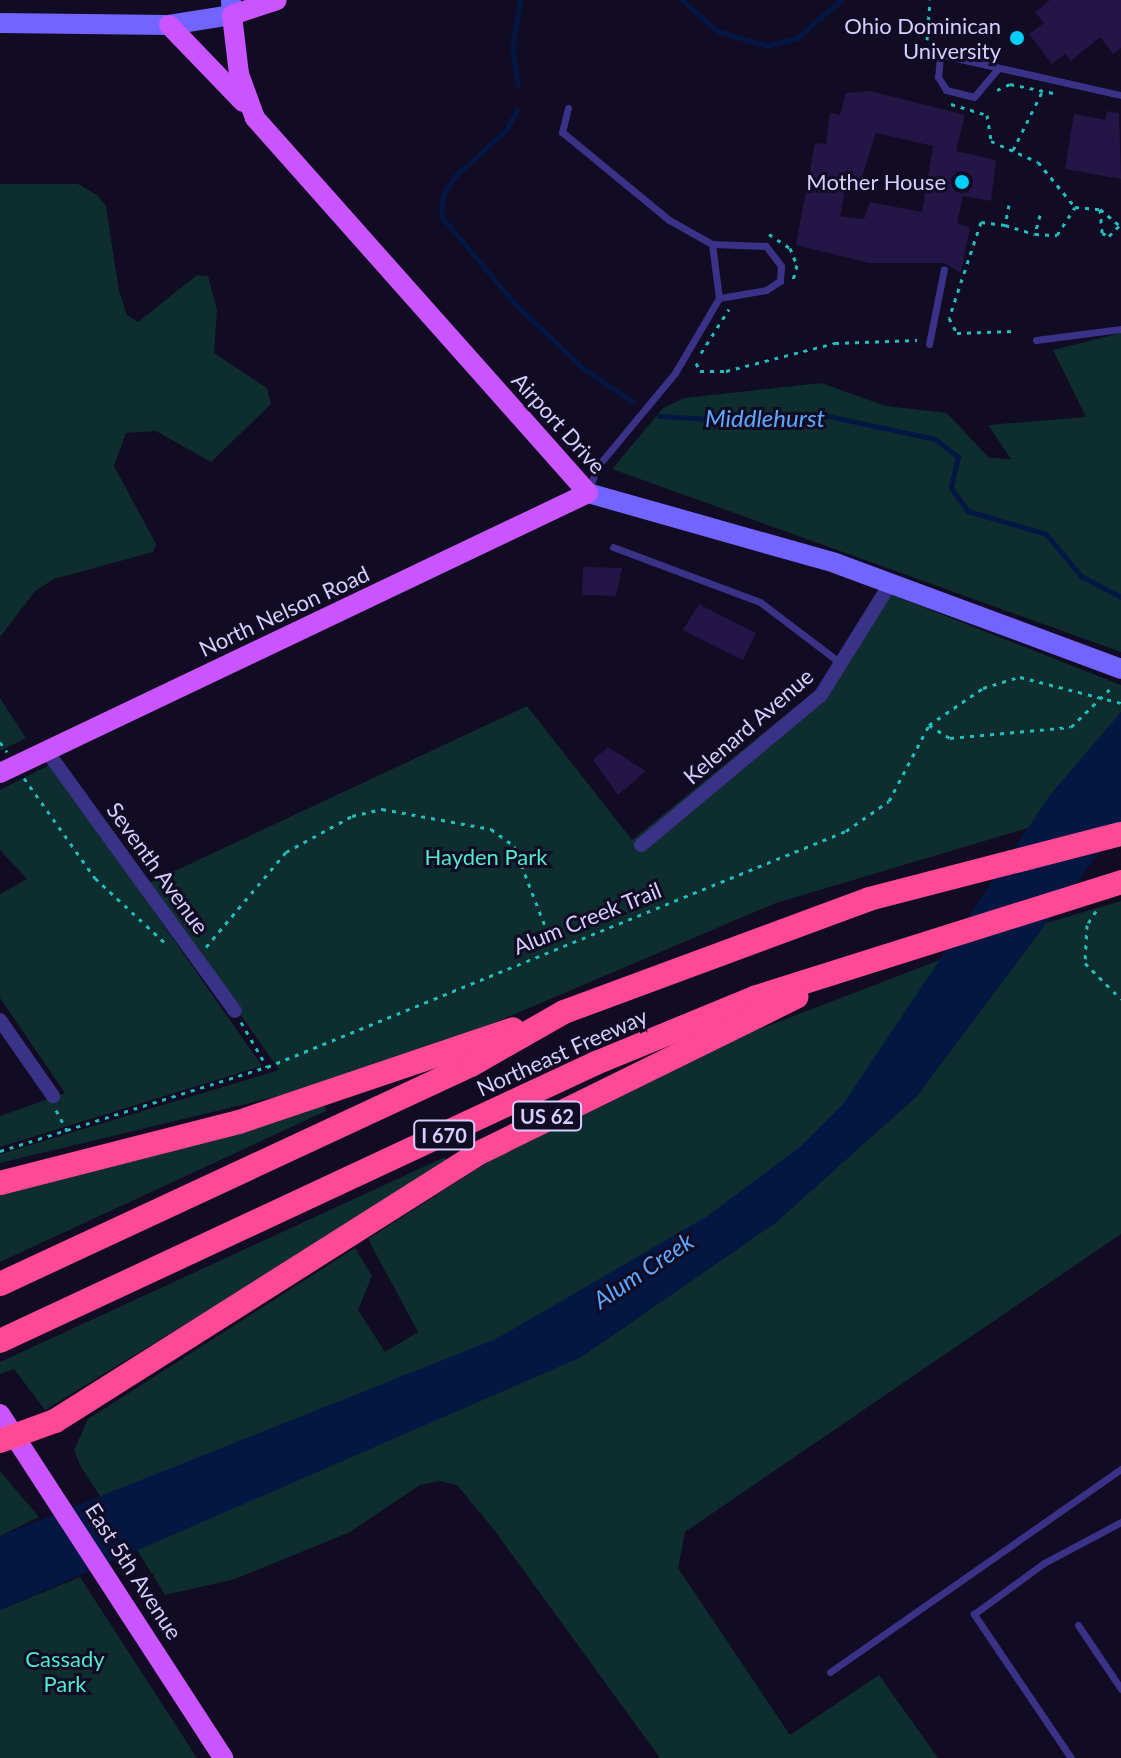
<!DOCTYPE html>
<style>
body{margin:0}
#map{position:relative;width:1121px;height:1758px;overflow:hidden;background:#110b23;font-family:Lato,sans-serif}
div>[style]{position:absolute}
.green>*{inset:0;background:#0e2d2e}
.water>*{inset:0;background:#041743}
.stream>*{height:5px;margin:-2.5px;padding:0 2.5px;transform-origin:2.5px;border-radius:2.5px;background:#041743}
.building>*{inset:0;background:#231646}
.path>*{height:3px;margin-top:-1.5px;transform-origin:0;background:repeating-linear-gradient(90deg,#22bebf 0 4px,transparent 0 10px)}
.lane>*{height:7px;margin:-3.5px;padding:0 3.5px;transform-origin:3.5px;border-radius:3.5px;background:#3a3287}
.street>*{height:14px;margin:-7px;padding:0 7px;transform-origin:7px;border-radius:7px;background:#3a3287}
.secondary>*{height:20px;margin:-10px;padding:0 10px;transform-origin:10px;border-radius:10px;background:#7265ff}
.primary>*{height:20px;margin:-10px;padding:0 10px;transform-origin:10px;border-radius:10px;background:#ca55ff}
.highway>*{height:24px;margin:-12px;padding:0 12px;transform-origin:12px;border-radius:12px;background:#ff4994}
.dots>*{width:22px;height:22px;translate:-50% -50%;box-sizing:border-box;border:4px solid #110b23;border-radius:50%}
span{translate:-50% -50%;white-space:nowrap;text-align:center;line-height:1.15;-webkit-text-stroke:6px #110b23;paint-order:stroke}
.shield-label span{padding:2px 6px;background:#110b23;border:2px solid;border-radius:6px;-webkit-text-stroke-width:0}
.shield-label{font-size:20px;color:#d6ceff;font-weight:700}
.poi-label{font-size:22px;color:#d6ceff}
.right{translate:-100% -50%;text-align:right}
.street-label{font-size:22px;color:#d6ceff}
.park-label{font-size:22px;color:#4eebce}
.water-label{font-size:24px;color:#5ca9ff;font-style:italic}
</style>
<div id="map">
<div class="green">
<i style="clip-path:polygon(0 184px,78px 184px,97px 195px,106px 206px,119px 291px,127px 315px,138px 322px,197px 275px,208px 276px,217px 310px,214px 353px,267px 388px,271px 404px,211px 462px,156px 431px,126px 433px,114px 466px,156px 544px,153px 552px,54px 579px,35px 591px,0 637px)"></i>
<i style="clip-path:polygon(1121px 333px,1121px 652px,612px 469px,663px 408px,684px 398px,821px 383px,886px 406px,947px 413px,989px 458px,1011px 459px,988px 425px,1086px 417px,1053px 350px)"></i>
<i style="clip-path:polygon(880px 590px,1121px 685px,1121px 712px,1028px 828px,776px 903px,456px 1039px,295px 1092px,0 1163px,0 1154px,279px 1070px,149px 883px,527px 706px,632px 840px,821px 686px)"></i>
<i style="clip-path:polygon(0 698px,26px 738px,0 751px)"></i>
<i style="clip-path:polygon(51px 764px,262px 1066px,0 1147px,0 1116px,65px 1093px,0 998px,0 894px,27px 879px,0 850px,0 790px)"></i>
<i style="clip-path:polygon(1121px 901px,1121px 1234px,685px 1532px,678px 1568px,790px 1735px,879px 1675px,938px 1758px,660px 1758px,495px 1531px,457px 1485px,440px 1481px,420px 1485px,350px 1532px,235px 1579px,165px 1595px,137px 1550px,581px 1357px,775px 1223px,917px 1096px,1046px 923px)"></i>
<i style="clip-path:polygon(945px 958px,857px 1126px,555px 1329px,402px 1376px,114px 1517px,81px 1467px,74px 1450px,88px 1419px,355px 1248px,372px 1276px,358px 1310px,385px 1352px,418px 1332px,368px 1239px,494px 1158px,744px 1035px)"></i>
<i style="clip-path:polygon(324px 1103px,326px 1111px,0 1262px,0 1191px)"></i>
<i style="clip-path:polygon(445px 1157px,448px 1163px,45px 1410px,14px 1369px,0 1374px,0 1362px)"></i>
<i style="clip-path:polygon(0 1471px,39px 1517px,0 1536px)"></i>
<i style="clip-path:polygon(80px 1577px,197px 1758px,0 1758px,0 1610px)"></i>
</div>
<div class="water">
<i style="clip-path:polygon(1121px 712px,1121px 823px,917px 1096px,775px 1223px,581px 1357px,0 1610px,0 1536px,496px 1339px,706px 1217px,801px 1146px,844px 1103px,1050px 795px)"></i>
</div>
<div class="stream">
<i style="left:682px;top:0;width:47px;rotate:41.5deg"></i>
<i style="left:717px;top:31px;width:52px;rotate:16.7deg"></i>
<i style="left:767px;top:46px;width:31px;rotate:-15deg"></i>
<i style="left:797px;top:38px;width:58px;rotate:-40.8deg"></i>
<i style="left:518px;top:85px;width:36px;rotate:-99deg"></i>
<i style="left:512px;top:49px;width:50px;rotate:-80.7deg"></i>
<i style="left:517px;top:110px;width:23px;rotate:119deg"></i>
<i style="left:506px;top:130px;width:67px;rotate:138deg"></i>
<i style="left:456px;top:175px;width:23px;rotate:124deg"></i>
<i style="left:443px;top:194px;width:22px;rotate:95deg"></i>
<i style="left:441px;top:216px;width:116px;rotate:49.9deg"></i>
<i style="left:516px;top:305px;width:92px;rotate:43.2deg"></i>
<i style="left:583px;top:368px;width:60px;rotate:34.2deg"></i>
<i style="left:659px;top:416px;width:101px;rotate:3.4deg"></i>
<i style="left:760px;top:422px;width:68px;rotate:-5deg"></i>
<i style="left:828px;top:416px;width:109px;rotate:12.1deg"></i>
<i style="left:935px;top:439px;width:29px;rotate:38deg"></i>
<i style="left:958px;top:457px;width:32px;rotate:103deg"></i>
<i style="left:951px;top:488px;width:29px;rotate:54deg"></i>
<i style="left:968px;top:511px;width:81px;rotate:16.4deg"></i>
<i style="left:1046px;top:534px;width:55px;rotate:50.2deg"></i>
<i style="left:1081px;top:576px;width:45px;rotate:27.7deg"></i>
</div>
<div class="building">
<i style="clip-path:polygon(1050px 0,1121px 0,1121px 48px,1113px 54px,1100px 37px,1071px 61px,1065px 54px,1052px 64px,1029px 34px,1044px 23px,1035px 12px)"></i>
<i style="clip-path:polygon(evenodd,870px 91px,965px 115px,956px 151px,996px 160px,991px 201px,963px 196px,957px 223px,970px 228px,961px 273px,944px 263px,869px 263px,796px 245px,815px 143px,826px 144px,830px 113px,840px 115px,846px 93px,870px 91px,876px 133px,933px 146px,922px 212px,870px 202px,864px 219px,840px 216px,847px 181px,860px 183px,876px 133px)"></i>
<i style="clip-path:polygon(1107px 111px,1119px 113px,1121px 179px,1065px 169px,1074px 114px,1105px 120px)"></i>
<i style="clip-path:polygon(583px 567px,622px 568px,616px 596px,582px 595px)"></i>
<i style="clip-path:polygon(699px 604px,756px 633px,743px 660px,683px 630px)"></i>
<i style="clip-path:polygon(608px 747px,646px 771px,618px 795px,593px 760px)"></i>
</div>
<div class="path">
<i style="left:927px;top:40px;width:40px;rotate:-85.7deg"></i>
<i style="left:997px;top:90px;width:14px;rotate:-25deg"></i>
<i style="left:1010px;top:84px;width:49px;rotate:11.8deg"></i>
<i style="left:951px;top:104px;width:38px;rotate:17deg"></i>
<i style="left:987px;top:115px;width:26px;rotate:81deg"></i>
<i style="left:991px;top:141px;width:51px;rotate:24.1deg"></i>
<i style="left:1038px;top:162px;width:58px;rotate:50.6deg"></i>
<i style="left:1013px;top:150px;width:65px;rotate:-63.4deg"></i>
<i style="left:1009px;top:205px;width:20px;rotate:101deg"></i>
<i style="left:1005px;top:225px;width:31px;rotate:17deg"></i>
<i style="left:1075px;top:207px;width:25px;rotate:5deg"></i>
<i style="left:1100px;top:209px;width:25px;rotate:40deg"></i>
<i style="left:1100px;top:209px;width:24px;rotate:85deg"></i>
<i style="left:1102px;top:233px;width:8px;rotate:23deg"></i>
<i style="left:1109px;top:236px;width:17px;rotate:-45deg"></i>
<i style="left:1040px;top:215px;width:20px;rotate:105deg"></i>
<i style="left:1035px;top:234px;width:22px;rotate:3deg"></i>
<i style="left:1057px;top:235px;width:33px;rotate:-57deg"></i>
<i style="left:1005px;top:225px;width:24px;rotate:-173deg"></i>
<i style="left:981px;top:222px;width:101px;rotate:108.4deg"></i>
<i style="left:949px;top:318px;width:17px;rotate:62deg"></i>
<i style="left:957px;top:333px;width:57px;rotate:-2deg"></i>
<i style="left:769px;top:234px;width:25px;rotate:34deg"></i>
<i style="left:790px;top:248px;width:18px;rotate:68deg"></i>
<i style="left:797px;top:265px;width:16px;rotate:105deg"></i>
<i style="left:701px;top:353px;width:52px;rotate:-57.5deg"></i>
<i style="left:696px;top:363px;width:9px;rotate:63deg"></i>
<i style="left:700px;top:371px;width:26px"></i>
<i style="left:726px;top:371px;width:113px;rotate:-14.4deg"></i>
<i style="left:835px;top:343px;width:82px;rotate:-2.1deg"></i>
<i style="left:929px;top:725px;width:25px;rotate:32deg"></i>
<i style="left:950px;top:738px;width:121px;rotate:-5.2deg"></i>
<i style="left:1071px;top:727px;width:60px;rotate:-44.3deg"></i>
<i style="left:929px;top:725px;width:65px;rotate:-34.4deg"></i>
<i style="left:983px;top:688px;width:39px;rotate:-17deg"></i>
<i style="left:1020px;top:677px;width:104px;rotate:14.4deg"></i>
<i style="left:0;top:742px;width:12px;rotate:55deg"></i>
<i style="left:24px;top:778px;width:123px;rotate:54.6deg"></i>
<i style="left:95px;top:878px;width:94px;rotate:42.8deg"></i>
<i style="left:1096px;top:911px;width:17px;rotate:123deg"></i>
<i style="left:1087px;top:925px;width:38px;rotate:93deg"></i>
<i style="left:1085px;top:963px;width:51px;rotate:45deg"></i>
<i style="left:206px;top:947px;width:124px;rotate:-49.9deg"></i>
<i style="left:286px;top:852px;width:75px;rotate:-28.6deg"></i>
<i style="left:352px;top:816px;width:31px;rotate:-13deg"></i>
<i style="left:382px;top:809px;width:111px;rotate:10.4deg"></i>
<i style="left:491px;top:829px;width:29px;rotate:36deg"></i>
<i style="left:514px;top:846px;width:110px;rotate:68.8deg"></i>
<i style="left:241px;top:1022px;width:52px;rotate:60deg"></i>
<i style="left:56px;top:1110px;width:24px;rotate:62deg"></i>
<i style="left:0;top:1151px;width:280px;rotate:-17.5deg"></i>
<i style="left:267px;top:1067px;width:625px;rotate:-22.18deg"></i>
<i style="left:846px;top:831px;width:52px;rotate:-34.9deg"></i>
<i style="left:889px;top:801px;width:86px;rotate:-62.2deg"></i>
</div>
<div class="lane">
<i style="left:925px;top:51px;width:201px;rotate:12.7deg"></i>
<i style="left:940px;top:56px;width:21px;rotate:95deg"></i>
<i style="left:938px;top:77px;width:15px;rotate:58deg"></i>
<i style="left:946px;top:90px;width:29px;rotate:14deg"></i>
<i style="left:974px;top:97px;width:35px;rotate:-50deg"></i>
<i style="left:568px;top:108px;width:25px;rotate:104deg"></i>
<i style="left:562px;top:132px;width:139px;rotate:39.4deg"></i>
<i style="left:669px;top:220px;width:49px;rotate:29.2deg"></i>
<i style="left:712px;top:244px;width:54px;rotate:82.6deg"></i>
<i style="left:719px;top:298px;width:87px;rotate:120.4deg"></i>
<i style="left:675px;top:373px;width:122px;rotate:129.7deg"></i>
<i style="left:597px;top:467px;width:24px;rotate:109deg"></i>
<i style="left:712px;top:244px;width:54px;rotate:2.1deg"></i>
<i style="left:766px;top:246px;width:25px;rotate:53deg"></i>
<i style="left:781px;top:266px;width:15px;rotate:94deg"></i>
<i style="left:780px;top:281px;width:17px;rotate:147deg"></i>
<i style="left:766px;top:290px;width:48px;rotate:170.3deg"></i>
<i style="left:1036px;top:340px;width:86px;rotate:-7.4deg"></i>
<i style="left:929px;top:344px;width:76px;rotate:-78.7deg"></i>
<i style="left:613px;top:547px;width:157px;rotate:20.5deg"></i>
<i style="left:760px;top:602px;width:104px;rotate:37.2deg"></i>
<i style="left:1078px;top:1625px;width:77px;rotate:56.1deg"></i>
<i style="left:830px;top:1672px;width:355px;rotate:-34.9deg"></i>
<i style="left:1071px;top:1758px;width:174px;rotate:-124deg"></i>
<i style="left:974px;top:1614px;width:87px;rotate:-36.1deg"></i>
<i style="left:1044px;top:1563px;width:87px;rotate:-28deg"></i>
</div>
<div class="street">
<i style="left:46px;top:750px;width:322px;rotate:54.1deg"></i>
<i style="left:641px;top:845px;width:234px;rotate:-39.8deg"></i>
<i style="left:821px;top:695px;width:131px;rotate:-58.1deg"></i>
<i style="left:0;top:1020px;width:93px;rotate:55.1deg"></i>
</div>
<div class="secondary">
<i style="left:0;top:23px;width:169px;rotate:0.7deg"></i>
<i style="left:169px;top:25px;width:64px;rotate:-9deg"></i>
<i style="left:232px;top:15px;width:15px;rotate:-94deg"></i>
<i style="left:588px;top:493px;width:257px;rotate:15.8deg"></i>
<i style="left:835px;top:563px;width:305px;rotate:20.3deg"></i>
</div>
<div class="primary">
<i style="left:169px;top:25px;width:107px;rotate:46.1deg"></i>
<i style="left:0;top:773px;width:651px;rotate:-25.46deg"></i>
<i style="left:588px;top:493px;width:502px;rotate:-131.61deg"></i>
<i style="left:255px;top:118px;width:47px;rotate:-110deg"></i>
<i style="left:239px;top:74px;width:59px;rotate:-96.8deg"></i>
<i style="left:232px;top:15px;width:47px;rotate:-18.4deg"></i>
<i style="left:0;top:1414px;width:410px;rotate:57deg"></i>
</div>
<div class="highway">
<i style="left:0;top:1183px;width:247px;rotate:-14.3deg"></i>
<i style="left:239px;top:1122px;width:289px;rotate:-18.7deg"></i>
<i style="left:0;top:1284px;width:519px;rotate:-24.94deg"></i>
<i style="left:471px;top:1065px;width:107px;rotate:-29.7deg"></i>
<i style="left:564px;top:1012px;width:325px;rotate:-20.3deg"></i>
<i style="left:869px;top:899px;width:260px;rotate:-14.5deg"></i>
<i style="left:0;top:1341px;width:658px;rotate:-25.01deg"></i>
<i style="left:596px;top:1063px;width:174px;rotate:-22.3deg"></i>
<i style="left:757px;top:997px;width:382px;rotate:-17.5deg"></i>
<i style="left:0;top:1441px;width:59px;rotate:-20deg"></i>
<i style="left:55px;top:1421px;width:499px;rotate:-32.3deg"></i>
<i style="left:477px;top:1154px;width:356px;rotate:-26.2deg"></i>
</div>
<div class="dots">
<i style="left:1017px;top:38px;background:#00d0f9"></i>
<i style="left:962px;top:182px;background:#00d0f9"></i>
</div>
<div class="shield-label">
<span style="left:547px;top:1116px">US 62</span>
<span style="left:444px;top:1135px">I 670</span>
</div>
<div class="poi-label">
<span class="right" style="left:1001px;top:38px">Ohio Dominican<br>University</span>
<span class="right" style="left:946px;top:182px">Mother House</span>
</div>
<div class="street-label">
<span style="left:559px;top:423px;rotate:48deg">Airport Drive</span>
<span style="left:284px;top:611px;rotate:-25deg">North Nelson Road</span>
<span style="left:748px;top:726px;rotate:-41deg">Kelenard Avenue</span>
<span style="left:158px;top:868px;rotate:54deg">Seventh Avenue</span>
<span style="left:587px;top:918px;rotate:-22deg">Alum Creek Trail</span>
<span style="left:562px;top:1052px;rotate:-24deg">Northeast Freeway</span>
<span style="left:134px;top:1571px;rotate:57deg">East 5th Avenue</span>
</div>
<div class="park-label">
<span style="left:486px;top:857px">Hayden Park</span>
<span style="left:65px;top:1671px">Cassady<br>Park</span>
</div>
<div class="water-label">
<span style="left:765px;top:418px">Middlehurst</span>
<span style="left:643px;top:1270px;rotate:-34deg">Alum Creek</span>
</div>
</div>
